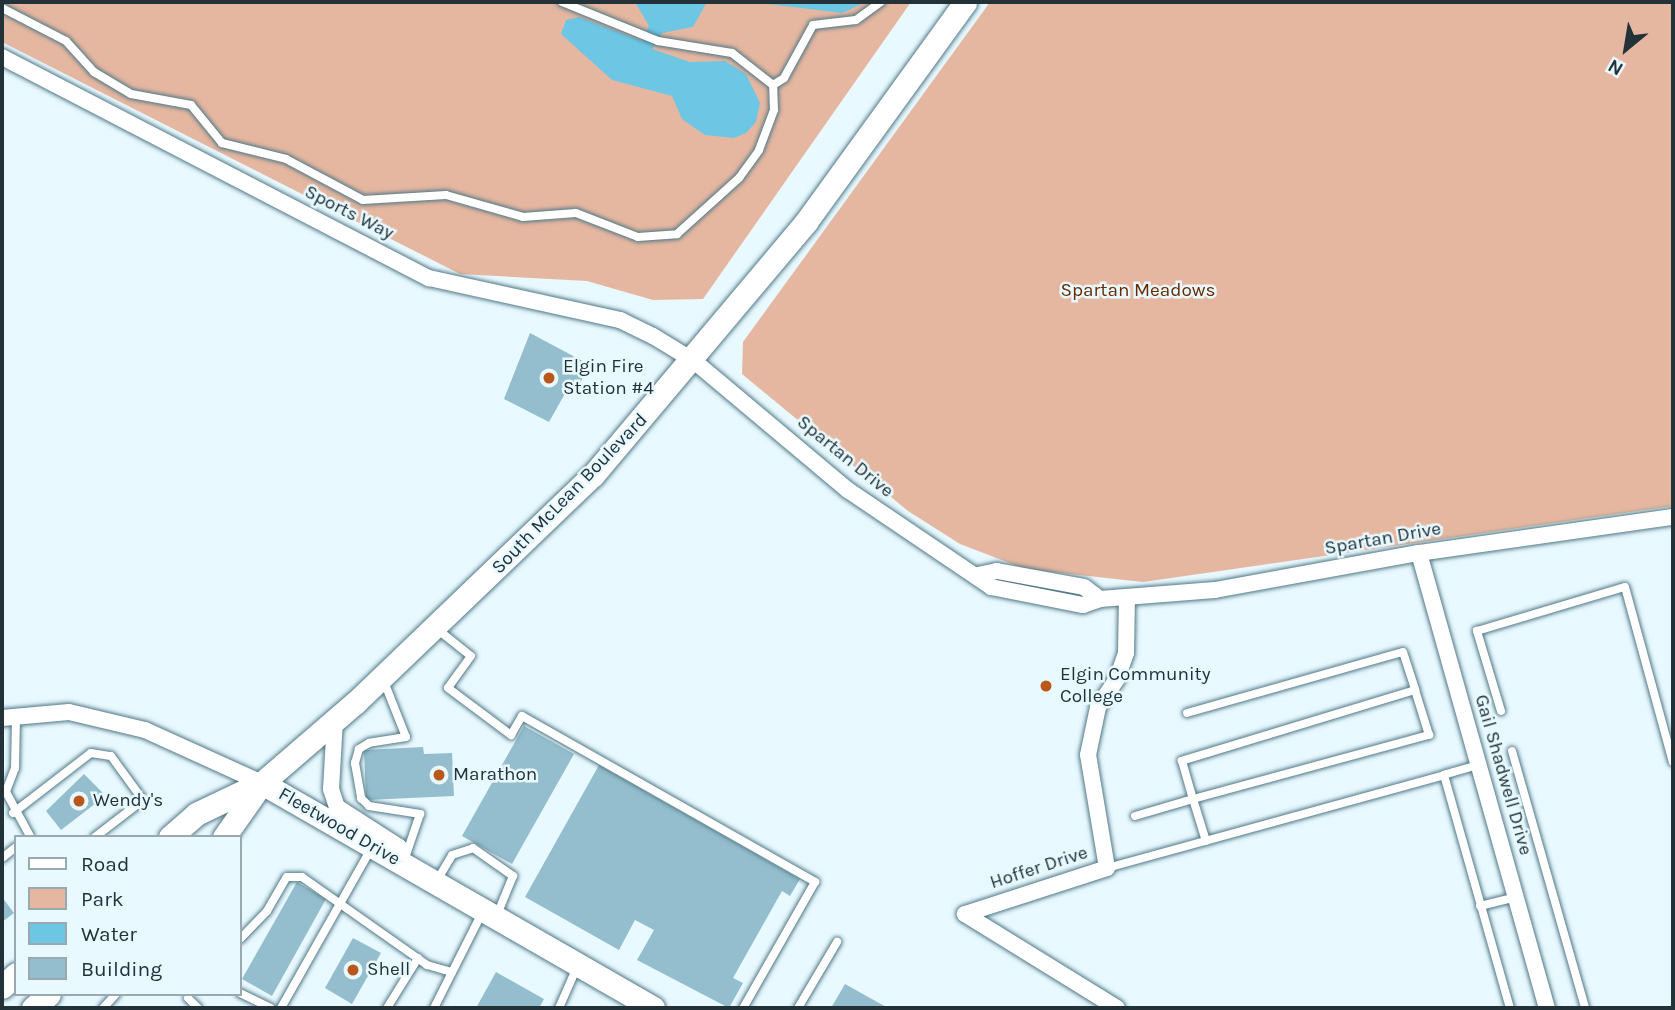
<!DOCTYPE html>
<style>
body{margin:0}
#map{position:relative;width:1675px;height:1010px;overflow:hidden;background:#e8f9ff;font-family:Karla,sans-serif}
div>[style]{position:absolute}
.green>*{inset:0;background:#e6b7a0}
.water>*{inset:0;background:#6dc7e4}
.building>*{inset:0;background:#94becd}
.roads{filter:drop-shadow(0 0 2px #517886) drop-shadow(0 0 2px #517886)}
.lane>*{height:8px;margin:-4px;padding:0 4px;transform-origin:4px;border-radius:4px;background:#fff}
.street>*{height:16px;margin:-8px;padding:0 8px;transform-origin:8px;border-radius:8px;background:#fff}
.secondary>*{height:23px;margin:-11.5px;padding:0 11.5px;transform-origin:11.5px;border-radius:11.5px;background:#fff}
.dots>*{width:19px;height:19px;translate:-50% -50%;box-sizing:border-box;border:4px solid #e8f9ff;border-radius:50%}
span{translate:-50% -50%;white-space:nowrap;text-align:center;line-height:1.15;-webkit-text-stroke:5px #e8f9ff;paint-order:stroke}
.street-label{font-size:19px;color:#223238}
.park-label{font-size:19px;color:#692b02}
.poi-label{font-size:19px;color:#223238}
.left{translate:0 -50%;text-align:left}
.frame{position:absolute;inset:0;border:4px solid #223238;pointer-events:none}
.legend{position:absolute;left:14px;top:835px;width:228px;height:161px;box-sizing:border-box;background:#e8f9ff;border:2px solid #99a9af;margin:0;padding:9px 12px;list-style:none;font-size:21px;color:#223238}
.legend li{display:flex;align-items:center;gap:14px;height:35px}
.legend b{width:35px;border:2px solid #99a9af}
.north{position:absolute;left:1591px;top:14px;width:70px;height:70px;-webkit-text-stroke:5px #e8f9ff;paint-order:stroke;rotate:210deg;font-size:19px;font-weight:700;line-height:28px;text-align:center;color:#223238}
.north::after{content:'';display:block;margin:auto;width:24px;height:32px;background:#223238;clip-path:polygon(50% 0,100% 100%,50% 72%,0 100%)}
</style>
<div id="map">
<div class="green">
<i style="clip-path:polygon(2px 2px,911px 2px,703px 299px,653px 300px,587px 281px,460px 274px,2px 42px)"></i>
<i style="clip-path:polygon(990px 2px,1673px 2px,1673px 506px,1143px 582px,1025px 569px,960px 544px,908px 511px,742px 374px,743px 342px)"></i>
</div>
<div class="water">
<i style="clip-path:polygon(635px 2px,707px 2px,693px 27px,662px 33px,652px 49px,690px 62px,725px 61px,746px 74px,760px 103px,756px 122px,746px 133px,734px 138px,705px 135px,682px 119px,672px 96px,612px 80px,561px 34px,566px 20px,579px 17px,642px 41px,649px 26px)"></i>
<i style="clip-path:polygon(751px 2px,866px 2px,842px 13px)"></i>
</div>
<div class="building">
<i style="clip-path:polygon(530px 333px,590px 365px,574px 394px,567px 390px,549px 422px,504px 399px)"></i>
<i style="clip-path:polygon(524px 726px,574px 754px,512px 864px,462px 836px)"></i>
<i style="clip-path:polygon(423px 747px,424px 754px,452px 753px,454px 796px,366px 800px,364px 750px)"></i>
<i style="clip-path:polygon(599px 765px,800px 879px,790px 896px,782px 891px,733px 978px,743px 983px,729px 1008px,637px 960px,654px 930px,635px 920px,619px 950px,525px 897px)"></i>
<i style="clip-path:polygon(84px 774px,103px 793px,100px 800px,61px 830px,46px 811px)"></i>
<i style="clip-path:polygon(297px 882px,326px 899px,272px 996px,242px 979px)"></i>
<i style="clip-path:polygon(2px 897px,14px 913px,2px 922px)"></i>
<i style="clip-path:polygon(353px 938px,381px 953px,352px 1004px,325px 988px)"></i>
<i style="clip-path:polygon(496px 972px,544px 999px,539px 1008px,476px 1008px)"></i>
<i style="clip-path:polygon(845px 984px,888px 1008px,831px 1008px)"></i>
</div>
<div class="roads">
<div class="lane">
<i style="left:2px;top:8px;width:72px;rotate:27.3deg"></i>
<i style="left:66px;top:41px;width:42px;rotate:47.9deg"></i>
<i style="left:94px;top:72px;width:43px;rotate:30.7deg"></i>
<i style="left:131px;top:94px;width:61px;rotate:10.4deg"></i>
<i style="left:191px;top:105px;width:49px;rotate:50.8deg"></i>
<i style="left:222px;top:143px;width:66px;rotate:14deg"></i>
<i style="left:286px;top:159px;width:87px;rotate:28deg"></i>
<i style="left:363px;top:200px;width:83px;rotate:-3.4deg"></i>
<i style="left:446px;top:195px;width:80px;rotate:15.9deg"></i>
<i style="left:523px;top:217px;width:53px;rotate:-4.3deg"></i>
<i style="left:576px;top:213px;width:66px;rotate:21.2deg"></i>
<i style="left:638px;top:237px;width:39px;rotate:-4deg"></i>
<i style="left:677px;top:234px;width:84px;rotate:-42.1deg"></i>
<i style="left:739px;top:178px;width:34px;rotate:-54deg"></i>
<i style="left:759px;top:150px;width:43px;rotate:-69.4deg"></i>
<i style="left:774px;top:110px;width:25px;rotate:-92deg"></i>
<i style="left:773px;top:85px;width:52px;rotate:-142deg"></i>
<i style="left:732px;top:53px;width:75px;rotate:-170.8deg"></i>
<i style="left:658px;top:41px;width:104px;rotate:-157.9deg"></i>
<i style="left:773px;top:85px;width:13px;rotate:-32deg"></i>
<i style="left:784px;top:78px;width:60px;rotate:-61.3deg"></i>
<i style="left:813px;top:25px;width:43px;rotate:-6.6deg"></i>
<i style="left:856px;top:20px;width:31px;rotate:-36deg"></i>
<i style="left:437px;top:629px;width:43px;rotate:38.5deg"></i>
<i style="left:471px;top:656px;width:39px;rotate:126deg"></i>
<i style="left:448px;top:688px;width:79px;rotate:36.7deg"></i>
<i style="left:511px;top:735px;width:22px;rotate:-60deg"></i>
<i style="left:522px;top:716px;width:337px;rotate:29.5deg"></i>
<i style="left:815px;top:882px;width:145px;rotate:119.7deg"></i>
<i style="left:383px;top:679px;width:62px;rotate:68.4deg"></i>
<i style="left:406px;top:737px;width:37px;rotate:171deg"></i>
<i style="left:369px;top:743px;width:12px;rotate:149deg"></i>
<i style="left:359px;top:749px;width:15px;rotate:106deg"></i>
<i style="left:355px;top:763px;width:36px;rotate:80deg"></i>
<i style="left:361px;top:798px;width:11px;rotate:45deg"></i>
<i style="left:369px;top:806px;width:52px;rotate:8.9deg"></i>
<i style="left:420px;top:814px;width:46px;rotate:108.8deg"></i>
<i style="left:1501px;top:711px;width:84px;rotate:-106.7deg"></i>
<i style="left:1477px;top:631px;width:154px;rotate:-16.6deg"></i>
<i style="left:1625px;top:587px;width:181px;rotate:74.7deg"></i>
<i style="left:1187px;top:713px;width:224px;rotate:-15.8deg"></i>
<i style="left:1403px;top:652px;width:40px;rotate:72deg"></i>
<i style="left:16px;top:717px;width:51px;rotate:91.1deg"></i>
<i style="left:15px;top:768px;width:26px;rotate:111deg"></i>
<i style="left:6px;top:792px;width:50px;rotate:61.4deg"></i>
<i style="left:1512px;top:751px;width:267px;rotate:74.1deg"></i>
<i style="left:1478px;top:765px;width:35px;rotate:164deg"></i>
<i style="left:1444px;top:775px;width:242px;rotate:74.2deg"></i>
<i style="left:13px;top:813px;width:98px;rotate:-37.6deg"></i>
<i style="left:91px;top:753px;width:20px;rotate:9deg"></i>
<i style="left:111px;top:756px;width:54px;rotate:54deg"></i>
<i style="left:143px;top:800px;width:61px;rotate:142.4deg"></i>
<i style="left:1135px;top:816px;width:60px;rotate:-16.3deg"></i>
<i style="left:1193px;top:799px;width:245px;rotate:-15.2deg"></i>
<i style="left:1429px;top:735px;width:47px;rotate:-107.3deg"></i>
<i style="left:1415px;top:690px;width:244px;rotate:163.1deg"></i>
<i style="left:1182px;top:761px;width:40px;rotate:74deg"></i>
<i style="left:1193px;top:799px;width:44px;rotate:72.8deg"></i>
<i style="left:2px;top:858px;width:18px;rotate:-38deg"></i>
<i style="left:1107px;top:868px;width:350px;rotate:-15.4deg"></i>
<i style="left:436px;top:882px;width:31px;rotate:-59deg"></i>
<i style="left:452px;top:855px;width:22px;rotate:-18deg"></i>
<i style="left:473px;top:848px;width:49px;rotate:35deg"></i>
<i style="left:513px;top:876px;width:42px;rotate:112.3deg"></i>
<i style="left:1480px;top:906px;width:36px;rotate:-14deg"></i>
<i style="left:240px;top:939px;width:39px;rotate:-46deg"></i>
<i style="left:267px;top:911px;width:39px;rotate:-60deg"></i>
<i style="left:287px;top:877px;width:15px"></i>
<i style="left:302px;top:877px;width:153px;rotate:35.1deg"></i>
<i style="left:427px;top:965px;width:26px;rotate:16deg"></i>
<i style="left:240px;top:993px;width:34px;rotate:26deg"></i>
<i style="left:188px;top:998px;width:14px;rotate:45deg"></i>
<i style="left:103px;top:1008px;width:19px;rotate:-47deg"></i>
<i style="left:281px;top:1008px;width:183px;rotate:-60.5deg"></i>
<i style="left:387px;top:1008px;width:59px;rotate:-58.2deg"></i>
<i style="left:434px;top:1008px;width:106px;rotate:-63.2deg"></i>
<i style="left:559px;top:1008px;width:45px;rotate:-66.3deg"></i>
<i style="left:798px;top:1008px;width:77px;rotate:-59.4deg"></i>
</div>
<div class="street">
<i style="left:2px;top:57px;width:481px;rotate:27.4deg"></i>
<i style="left:429px;top:278px;width:196px;rotate:12.4deg"></i>
<i style="left:620px;top:320px;width:37px;rotate:26deg"></i>
<i style="left:653px;top:336px;width:48px;rotate:31.4deg"></i>
<i style="left:694px;top:361px;width:201px;rotate:40deg"></i>
<i style="left:848px;top:490px;width:173px;rotate:34.1deg"></i>
<i style="left:991px;top:587px;width:94px;rotate:11.1deg"></i>
<i style="left:1083px;top:605px;width:18px;rotate:-19deg"></i>
<i style="left:1100px;top:599px;width:115px;rotate:-4.5deg"></i>
<i style="left:1215px;top:590px;width:207px;rotate:-10.3deg"></i>
<i style="left:1419px;top:553px;width:257px;rotate:-8.1deg"></i>
<i style="left:1419px;top:553px;width:473px;rotate:74.3deg"></i>
<i style="left:978px;top:575px;width:19px;rotate:-12deg"></i>
<i style="left:997px;top:571px;width:88px;rotate:10.4deg"></i>
<i style="left:1084px;top:587px;width:20px;rotate:37deg"></i>
<i style="left:2px;top:718px;width:67px;rotate:-5.1deg"></i>
<i style="left:69px;top:712px;width:78px;rotate:13.3deg"></i>
<i style="left:145px;top:730px;width:128px;rotate:24.4deg"></i>
<i style="left:335px;top:720px;width:69px;rotate:93.3deg"></i>
<i style="left:331px;top:789px;width:19px;rotate:72deg"></i>
<i style="left:337px;top:807px;width:74px;rotate:32.8deg"></i>
<i style="left:399px;top:847px;width:17px;rotate:77deg"></i>
<i style="left:1117px;top:1008px;width:179px;rotate:-148.3deg"></i>
<i style="left:965px;top:914px;width:149px;rotate:-17.9deg"></i>
<i style="left:1107px;top:868px;width:115px;rotate:-99.5deg"></i>
<i style="left:1088px;top:755px;width:49px;rotate:-78.2deg"></i>
<i style="left:1098px;top:707px;width:34px;rotate:-56deg"></i>
<i style="left:1117px;top:679px;width:28px;rotate:-71deg"></i>
<i style="left:1126px;top:653px;width:56px;rotate:-89deg"></i>
</div>
<div class="secondary">
<i style="left:262px;top:783px;width:451px;rotate:29.9deg"></i>
<i style="left:170px;top:837px;width:35px;rotate:-41deg"></i>
<i style="left:196px;top:814px;width:70px;rotate:-25.5deg"></i>
<i style="left:224px;top:837px;width:66px;rotate:-54.9deg"></i>
<i style="left:262px;top:783px;width:124px;rotate:-40.8deg"></i>
<i style="left:356px;top:702px;width:328px;rotate:-43.8deg"></i>
<i style="left:593px;top:475px;width:331px;rotate:-49.9deg"></i>
<i style="left:806px;top:222px;width:271px;rotate:-54.1deg"></i>
<i style="left:2px;top:987px;width:19px;rotate:-43deg"></i>
<i style="left:33px;top:1008px;width:21px;rotate:-41deg"></i>
</div>
</div>
<div class="dots">
<i style="left:549px;top:378px;background:#ba581b"></i>
<i style="left:1046px;top:686px;background:#ba581b"></i>
<i style="left:439px;top:775px;background:#ba581b"></i>
<i style="left:79px;top:801px;background:#ba581b"></i>
<i style="left:353px;top:970px;background:#ba581b"></i>
</div>
<div class="street-label">
<span style="left:349px;top:213px;rotate:27deg">Sports Way</span>
<span style="left:845px;top:457px;rotate:39deg">Spartan Drive</span>
<span style="left:570px;top:494px;rotate:-46deg">South McLean Boulevard</span>
<span style="left:1383px;top:539px;rotate:-10deg">Spartan Drive</span>
<span style="left:1503px;top:775px;rotate:74deg">Gail Shadwell Drive</span>
<span style="left:339px;top:827px;rotate:30deg">Fleetwood Drive</span>
<span style="left:1039px;top:868px;rotate:-18deg">Hoffer Drive</span>
</div>
<div class="park-label">
<span style="left:1138px;top:291px">Spartan Meadows</span>
</div>
<div class="poi-label">
<span class="left" style="left:563px;top:378px">Elgin Fire<br>Station #4</span>
<span class="left" style="left:1060px;top:686px">Elgin Community<br>College</span>
<span class="left" style="left:453px;top:775px">Marathon</span>
<span class="left" style="left:93px;top:801px">Wendy's</span>
<span class="left" style="left:367px;top:970px">Shell</span>
</div>
<div class="frame"></div>
<ul class="legend">
<li><b style="height:9px;background:#fff"></b>Road</li>
<li><b style="height:19px;background:#e6b7a0"></b>Park</li>
<li><b style="height:19px;background:#6dc7e4"></b>Water</li>
<li><b style="height:19px;background:#94becd"></b>Building</li>
</ul>
<div class="north">N</div>
</div>
